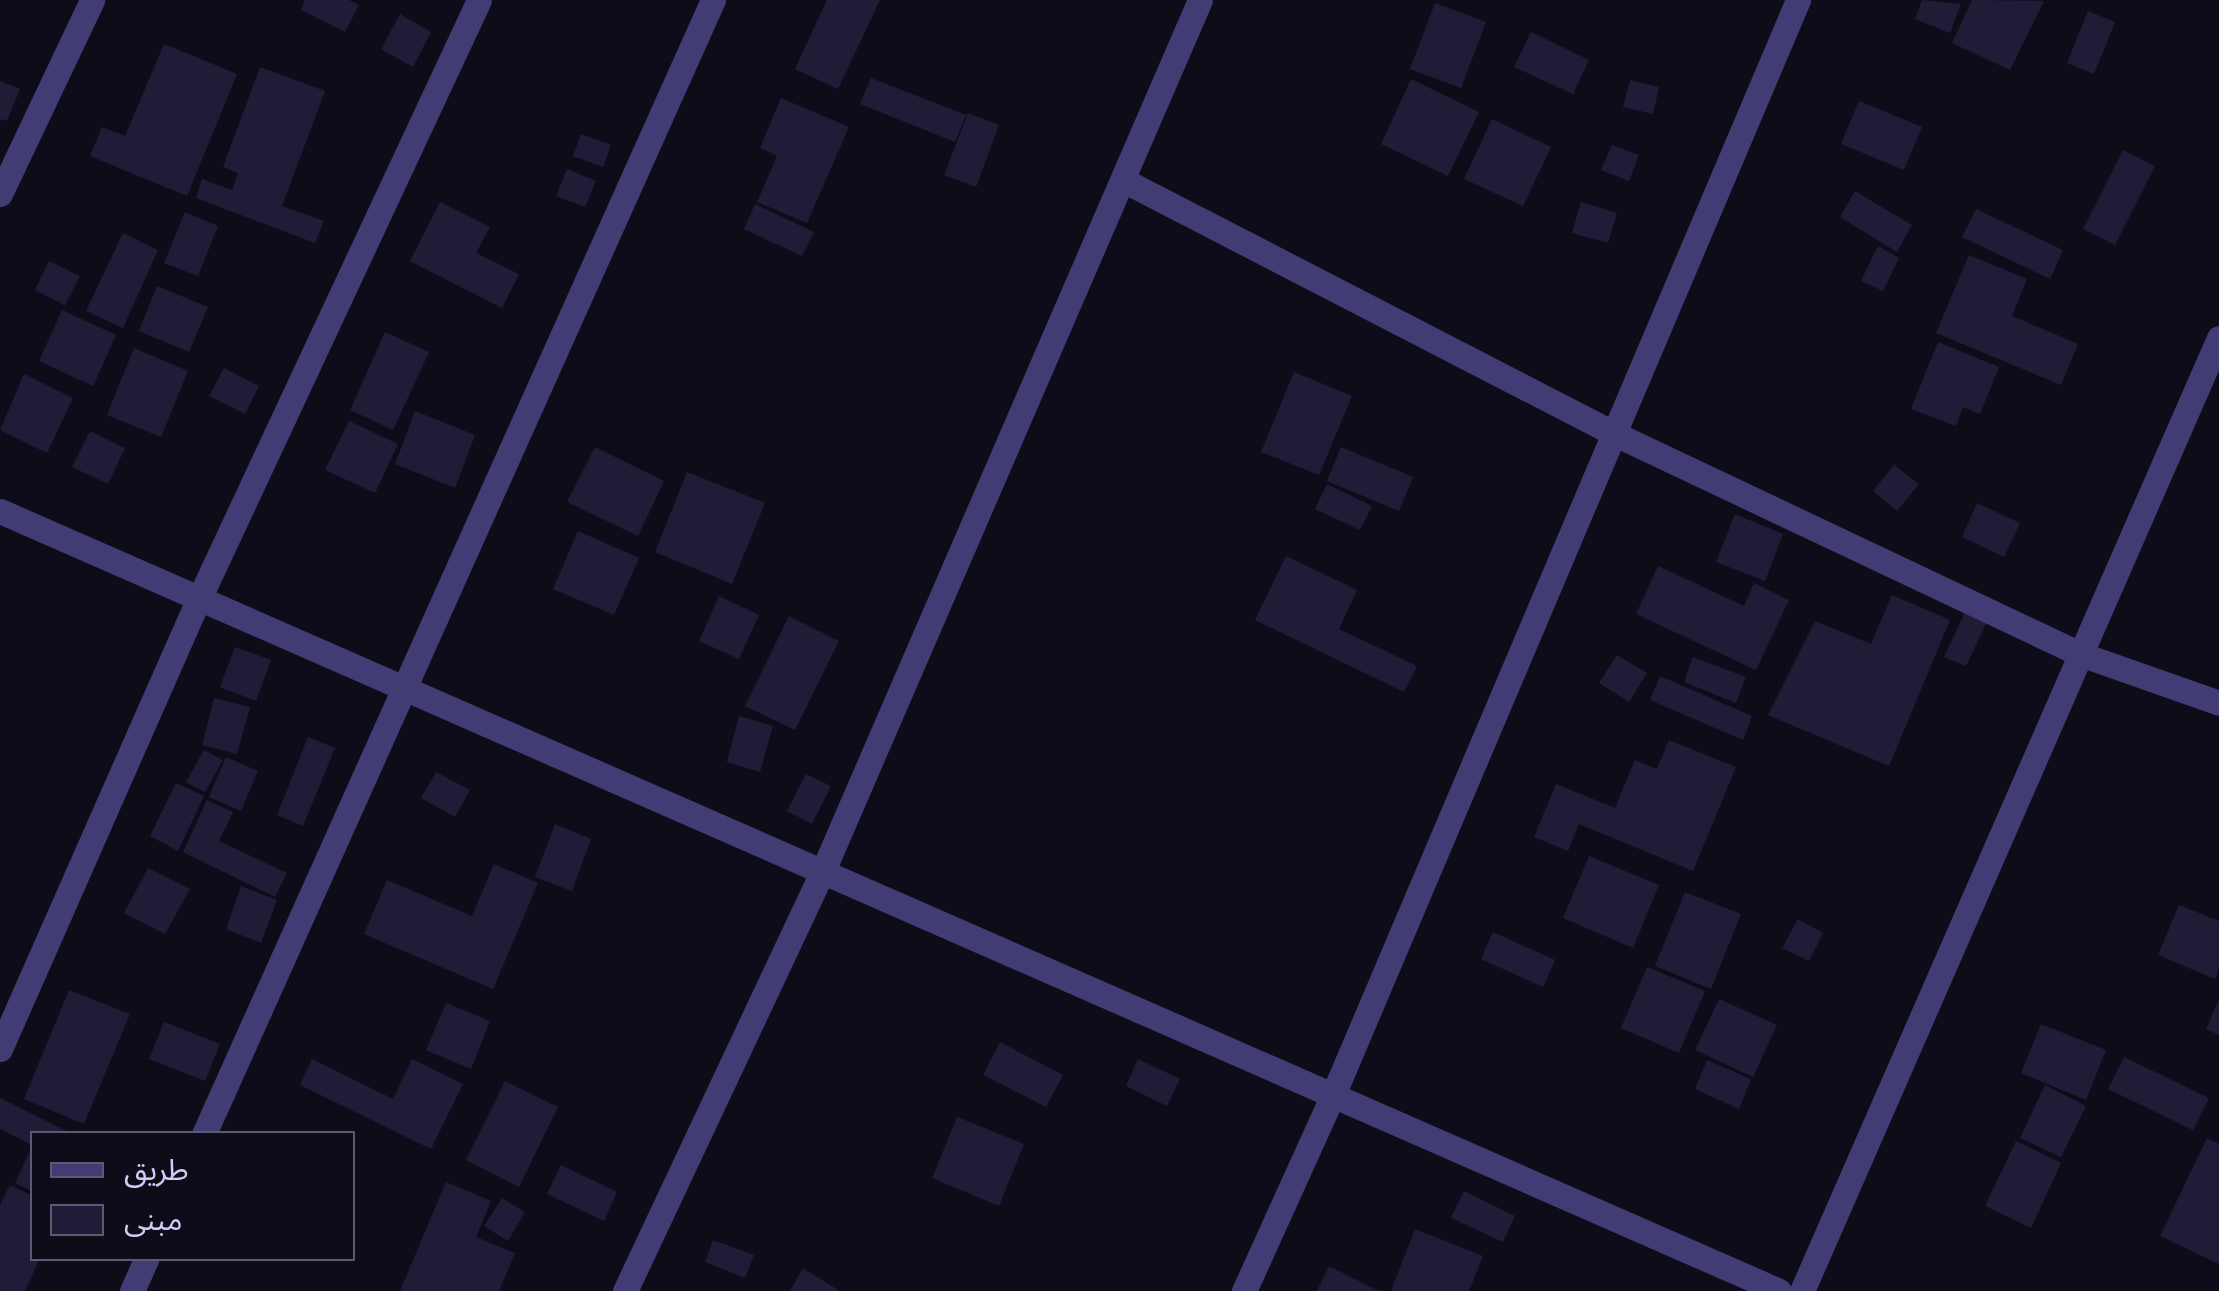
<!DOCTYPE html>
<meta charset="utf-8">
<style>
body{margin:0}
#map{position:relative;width:2219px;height:1291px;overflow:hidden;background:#0f0c19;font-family:Signika,"Noto Sans Arabic",sans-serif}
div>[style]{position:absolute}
.building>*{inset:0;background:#221b38}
.minor>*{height:25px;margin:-12.5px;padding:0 12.5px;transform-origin:12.5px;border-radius:12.5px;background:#413c73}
.tertiary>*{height:25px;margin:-12.5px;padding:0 12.5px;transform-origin:12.5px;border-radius:12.5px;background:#413c73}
span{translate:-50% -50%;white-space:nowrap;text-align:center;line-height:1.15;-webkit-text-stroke:8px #0f0c19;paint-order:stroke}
.legend{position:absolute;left:30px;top:1131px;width:325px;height:130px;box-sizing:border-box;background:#0f0c19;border:2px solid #5d5873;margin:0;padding:12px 18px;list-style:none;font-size:30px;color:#d2cbf9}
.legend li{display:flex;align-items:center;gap:20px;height:50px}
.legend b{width:50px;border:2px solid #5d5873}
</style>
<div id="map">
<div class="building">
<i style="clip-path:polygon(305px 0,349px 0,359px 5px,345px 32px,301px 10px)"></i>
<i style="clip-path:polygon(827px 0,880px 0,838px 89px,795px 69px)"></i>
<i style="clip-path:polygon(1922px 0,1961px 4px,1950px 33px,1915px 19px)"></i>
<i style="clip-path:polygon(1972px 0,2044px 1px,2010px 70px,1952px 43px)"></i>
<i style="clip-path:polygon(1435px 3px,1486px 22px,1461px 88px,1410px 69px)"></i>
<i style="clip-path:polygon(2088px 11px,2115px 22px,2094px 74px,2067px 63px)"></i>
<i style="clip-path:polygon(400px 14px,431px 32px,413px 67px,381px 49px)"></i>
<i style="clip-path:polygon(1531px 32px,1589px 60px,1573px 94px,1514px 67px)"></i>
<i style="clip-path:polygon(164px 44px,237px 74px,187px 196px,90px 156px,102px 127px,125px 136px)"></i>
<i style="clip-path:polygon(260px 67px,325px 91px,282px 206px,324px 221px,315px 243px,196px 198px,202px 179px,232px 190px,238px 173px,223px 167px)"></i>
<i style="clip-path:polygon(871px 78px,966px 115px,955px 142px,860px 104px)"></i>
<i style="clip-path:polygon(1411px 79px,1479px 112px,1448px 176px,1381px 144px)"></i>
<i style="clip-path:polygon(1630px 80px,1659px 87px,1653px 114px,1623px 107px)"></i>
<i style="clip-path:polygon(0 81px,20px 89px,7px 121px,0 119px)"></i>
<i style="clip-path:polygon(781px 98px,849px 127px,807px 223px,757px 202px,777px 156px,760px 148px)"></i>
<i style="clip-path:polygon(1859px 101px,1922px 127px,1904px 170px,1841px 144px)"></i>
<i style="clip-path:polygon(968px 113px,999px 125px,976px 187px,944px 175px)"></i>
<i style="clip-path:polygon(1492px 119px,1551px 147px,1523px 206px,1464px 179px)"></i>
<i style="clip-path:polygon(581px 134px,611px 145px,603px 167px,573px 156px)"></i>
<i style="clip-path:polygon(1612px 145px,1639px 155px,1629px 181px,1601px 170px)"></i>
<i style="clip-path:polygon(2123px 150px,2155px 166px,2115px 245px,2083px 229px)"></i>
<i style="clip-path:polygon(567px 169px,596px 181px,585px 207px,556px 196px)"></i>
<i style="clip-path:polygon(1855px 191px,1912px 225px,1897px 252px,1840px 217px)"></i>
<i style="clip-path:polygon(440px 202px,490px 227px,476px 253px,519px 274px,502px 308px,410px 261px)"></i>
<i style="clip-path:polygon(1581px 202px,1617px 213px,1608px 243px,1572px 233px)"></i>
<i style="clip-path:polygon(755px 204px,814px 232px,802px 256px,744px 229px)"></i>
<i style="clip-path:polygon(1976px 209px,2063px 250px,2050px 279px,1962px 237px)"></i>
<i style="clip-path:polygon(185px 212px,218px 226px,198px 276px,164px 263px)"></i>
<i style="clip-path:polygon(123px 233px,158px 250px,123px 328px,86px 311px)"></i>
<i style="clip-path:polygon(1878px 246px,1899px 258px,1883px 291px,1861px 281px)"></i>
<i style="clip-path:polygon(1969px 255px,2027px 279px,2012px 316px,2078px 344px,2061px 385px,1936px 333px)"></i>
<i style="clip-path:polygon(49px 261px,80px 276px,65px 305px,35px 290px)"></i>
<i style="clip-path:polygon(157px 286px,208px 307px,189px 352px,139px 331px)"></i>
<i style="clip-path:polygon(62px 310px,116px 335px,93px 386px,39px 361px)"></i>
<i style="clip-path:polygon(385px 332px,429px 352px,393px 430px,350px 410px)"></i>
<i style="clip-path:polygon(1938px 342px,1999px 367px,1980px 414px,1963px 407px,1956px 426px,1911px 409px)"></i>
<i style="clip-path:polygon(134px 348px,188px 371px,161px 437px,107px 415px)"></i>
<i style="clip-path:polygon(224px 368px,259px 386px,245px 414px,209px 396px)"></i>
<i style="clip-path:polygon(1294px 372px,1352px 396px,1319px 475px,1261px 452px)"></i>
<i style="clip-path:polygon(24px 374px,73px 398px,47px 453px,0 430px)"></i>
<i style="clip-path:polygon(415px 411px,475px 435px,455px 488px,395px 464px)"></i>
<i style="clip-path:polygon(349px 421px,398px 444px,375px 493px,325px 470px)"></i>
<i style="clip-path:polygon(90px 431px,125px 448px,108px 484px,72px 467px)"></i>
<i style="clip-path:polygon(595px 447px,664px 481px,638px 536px,567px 502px)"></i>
<i style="clip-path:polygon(1341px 447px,1413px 477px,1399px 511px,1327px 481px)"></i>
<i style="clip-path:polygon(1894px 465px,1919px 484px,1897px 511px,1873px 491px)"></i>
<i style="clip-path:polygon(687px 472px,765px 503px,732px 584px,655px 552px)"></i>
<i style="clip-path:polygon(1327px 484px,1372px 506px,1360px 530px,1315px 509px)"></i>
<i style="clip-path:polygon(1977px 503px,2020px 523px,2004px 557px,1962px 537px)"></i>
<i style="clip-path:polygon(1735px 514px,1783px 534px,1765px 581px,1716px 562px)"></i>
<i style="clip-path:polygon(578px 531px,639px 558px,614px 615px,553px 589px)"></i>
<i style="clip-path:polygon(1286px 556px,1357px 590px,1339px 629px,1417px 666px,1404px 692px,1255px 620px)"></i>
<i style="clip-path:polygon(1658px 566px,1744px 606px,1754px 583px,1789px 600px,1756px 670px,1636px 614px)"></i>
<i style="clip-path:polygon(1892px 595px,1950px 620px,1889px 766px,1768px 715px,1815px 621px,1871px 644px)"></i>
<i style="clip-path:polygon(719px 596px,759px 615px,739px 659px,699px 641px)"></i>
<i style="clip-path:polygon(1965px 612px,1987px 622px,1966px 666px,1944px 657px)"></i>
<i style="clip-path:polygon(789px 616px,839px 641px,795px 730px,745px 706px)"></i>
<i style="clip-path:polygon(235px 647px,271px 660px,256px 701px,220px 687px)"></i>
<i style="clip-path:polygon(1617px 655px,1647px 673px,1629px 702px,1599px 683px)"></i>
<i style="clip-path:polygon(1693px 657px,1746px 677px,1736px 703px,1684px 682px)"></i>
<i style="clip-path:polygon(1660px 676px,1752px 716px,1743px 740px,1650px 700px)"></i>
<i style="clip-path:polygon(214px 698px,250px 707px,237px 754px,202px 745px)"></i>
<i style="clip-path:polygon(739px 716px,773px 726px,760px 772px,727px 762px)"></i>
<i style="clip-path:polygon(308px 737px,335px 748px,303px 826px,277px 815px)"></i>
<i style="clip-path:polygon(1669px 740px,1736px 767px,1693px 871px,1579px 824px,1568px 851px,1534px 837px,1556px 784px,1615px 808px,1635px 760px,1657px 769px)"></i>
<i style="clip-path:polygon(204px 750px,223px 760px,205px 792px,186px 782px)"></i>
<i style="clip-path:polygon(226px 757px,258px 771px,241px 811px,209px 797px)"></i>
<i style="clip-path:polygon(436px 772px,470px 790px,455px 817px,421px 798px)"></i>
<i style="clip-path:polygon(806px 774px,831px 786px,812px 824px,787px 811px)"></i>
<i style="clip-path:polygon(176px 783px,204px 796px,178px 851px,150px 836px)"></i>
<i style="clip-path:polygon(207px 800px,233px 812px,219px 841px,287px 873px,275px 897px,183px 852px)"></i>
<i style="clip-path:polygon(555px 824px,591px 839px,572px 891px,535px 877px)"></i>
<i style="clip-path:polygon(1589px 856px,1659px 885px,1633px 948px,1563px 918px)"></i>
<i style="clip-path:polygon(494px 864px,538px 883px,493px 989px,364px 934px,387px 880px,472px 916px)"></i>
<i style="clip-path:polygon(148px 868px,190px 889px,165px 934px,124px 913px)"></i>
<i style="clip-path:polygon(241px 886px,277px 900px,261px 943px,226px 929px)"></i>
<i style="clip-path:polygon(1685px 892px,1741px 914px,1711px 989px,1655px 966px)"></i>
<i style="clip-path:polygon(2179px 905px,2219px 921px,2219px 968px,2215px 979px,2158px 955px)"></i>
<i style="clip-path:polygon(1798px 919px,1823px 933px,1809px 961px,1782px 948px)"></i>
<i style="clip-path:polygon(1493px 932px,1555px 960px,1543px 987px,1481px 959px)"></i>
<i style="clip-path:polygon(1647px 967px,1705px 991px,1679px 1053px,1621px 1028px)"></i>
<i style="clip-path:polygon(69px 990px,130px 1014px,84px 1124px,24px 1099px)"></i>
<i style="clip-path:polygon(1719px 999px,1777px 1025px,1753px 1077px,1695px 1050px)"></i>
<i style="clip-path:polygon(2219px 999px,2219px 1035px,2206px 1029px)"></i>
<i style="clip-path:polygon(446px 1003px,490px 1021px,471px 1069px,426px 1050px)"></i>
<i style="clip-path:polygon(164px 1022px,220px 1044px,205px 1081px,149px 1059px)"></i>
<i style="clip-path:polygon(2041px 1024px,2106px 1050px,2086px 1100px,2021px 1073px)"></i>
<i style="clip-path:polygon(1000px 1042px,1063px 1075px,1046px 1107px,983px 1075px)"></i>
<i style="clip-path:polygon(2124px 1057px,2209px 1098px,2193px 1130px,2108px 1089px)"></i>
<i style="clip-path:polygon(312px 1059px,393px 1099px,412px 1059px,463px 1084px,431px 1149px,300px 1085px)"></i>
<i style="clip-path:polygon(1138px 1059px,1180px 1079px,1167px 1106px,1126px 1086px)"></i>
<i style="clip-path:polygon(1707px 1060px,1751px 1079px,1739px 1109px,1695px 1089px)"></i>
<i style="clip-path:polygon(505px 1081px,558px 1107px,519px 1187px,466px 1160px)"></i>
<i style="clip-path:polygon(2045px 1085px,2086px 1106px,2061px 1157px,2020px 1138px)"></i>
<i style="clip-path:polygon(0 1098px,73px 1134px,32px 1134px,32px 1145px,0 1129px)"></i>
<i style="clip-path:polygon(957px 1117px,1024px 1144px,999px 1206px,932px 1178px)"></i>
<i style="clip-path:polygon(2207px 1138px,2219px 1144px,2219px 1264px,2160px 1236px)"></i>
<i style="clip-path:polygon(2016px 1141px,2061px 1163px,2031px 1228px,1985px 1206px)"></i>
<i style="clip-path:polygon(32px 1146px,32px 1191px,15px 1183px)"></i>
<i style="clip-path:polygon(561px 1165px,617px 1192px,604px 1221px,547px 1194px)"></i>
<i style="clip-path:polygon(446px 1182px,491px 1201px,476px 1237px,515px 1253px,499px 1291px,400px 1291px)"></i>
<i style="clip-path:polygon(10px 1185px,32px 1196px,32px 1258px,40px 1258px,25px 1291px,0 1291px,0 1205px)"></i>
<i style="clip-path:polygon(1464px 1191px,1515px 1216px,1503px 1242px,1451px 1218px)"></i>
<i style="clip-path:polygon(502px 1198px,525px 1212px,508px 1241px,484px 1226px)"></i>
<i style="clip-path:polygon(1415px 1229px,1483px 1256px,1469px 1291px,1391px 1291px)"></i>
<i style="clip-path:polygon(713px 1240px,754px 1255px,745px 1278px,705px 1262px)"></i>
<i style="clip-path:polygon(1329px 1266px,1379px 1291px,1317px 1291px)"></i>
<i style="clip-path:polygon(803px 1268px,840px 1291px,790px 1291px)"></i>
</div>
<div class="minor">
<i style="left:1123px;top:180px;width:554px;rotate:27.31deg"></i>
<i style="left:1615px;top:434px;width:514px;rotate:25.32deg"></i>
<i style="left:2080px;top:654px;width:147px;rotate:19.4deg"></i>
<i style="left:0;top:194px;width:215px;rotate:-64.6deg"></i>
<i style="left:0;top:511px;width:1942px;rotate:23.67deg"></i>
<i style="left:0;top:1049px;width:490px;rotate:-66.2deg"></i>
<i style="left:198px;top:601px;width:663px;rotate:-64.94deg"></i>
<i style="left:204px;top:1134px;width:1243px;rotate:-65.83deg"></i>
<i style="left:132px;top:1291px;width:36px;rotate:-66deg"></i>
<i style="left:625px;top:1291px;width:462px;rotate:-64.8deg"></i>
<i style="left:822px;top:873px;width:951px;rotate:-66.59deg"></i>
<i style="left:1244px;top:1291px;width:215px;rotate:-65.6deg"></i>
<i style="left:1333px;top:1095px;width:1190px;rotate:-66.99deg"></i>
</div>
<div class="tertiary">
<i style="left:1802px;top:1291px;width:1040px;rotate:-66.37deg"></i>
</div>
<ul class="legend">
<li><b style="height:12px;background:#413c73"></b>طريق</li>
<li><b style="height:28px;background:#221b38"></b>مبنى</li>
</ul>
</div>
